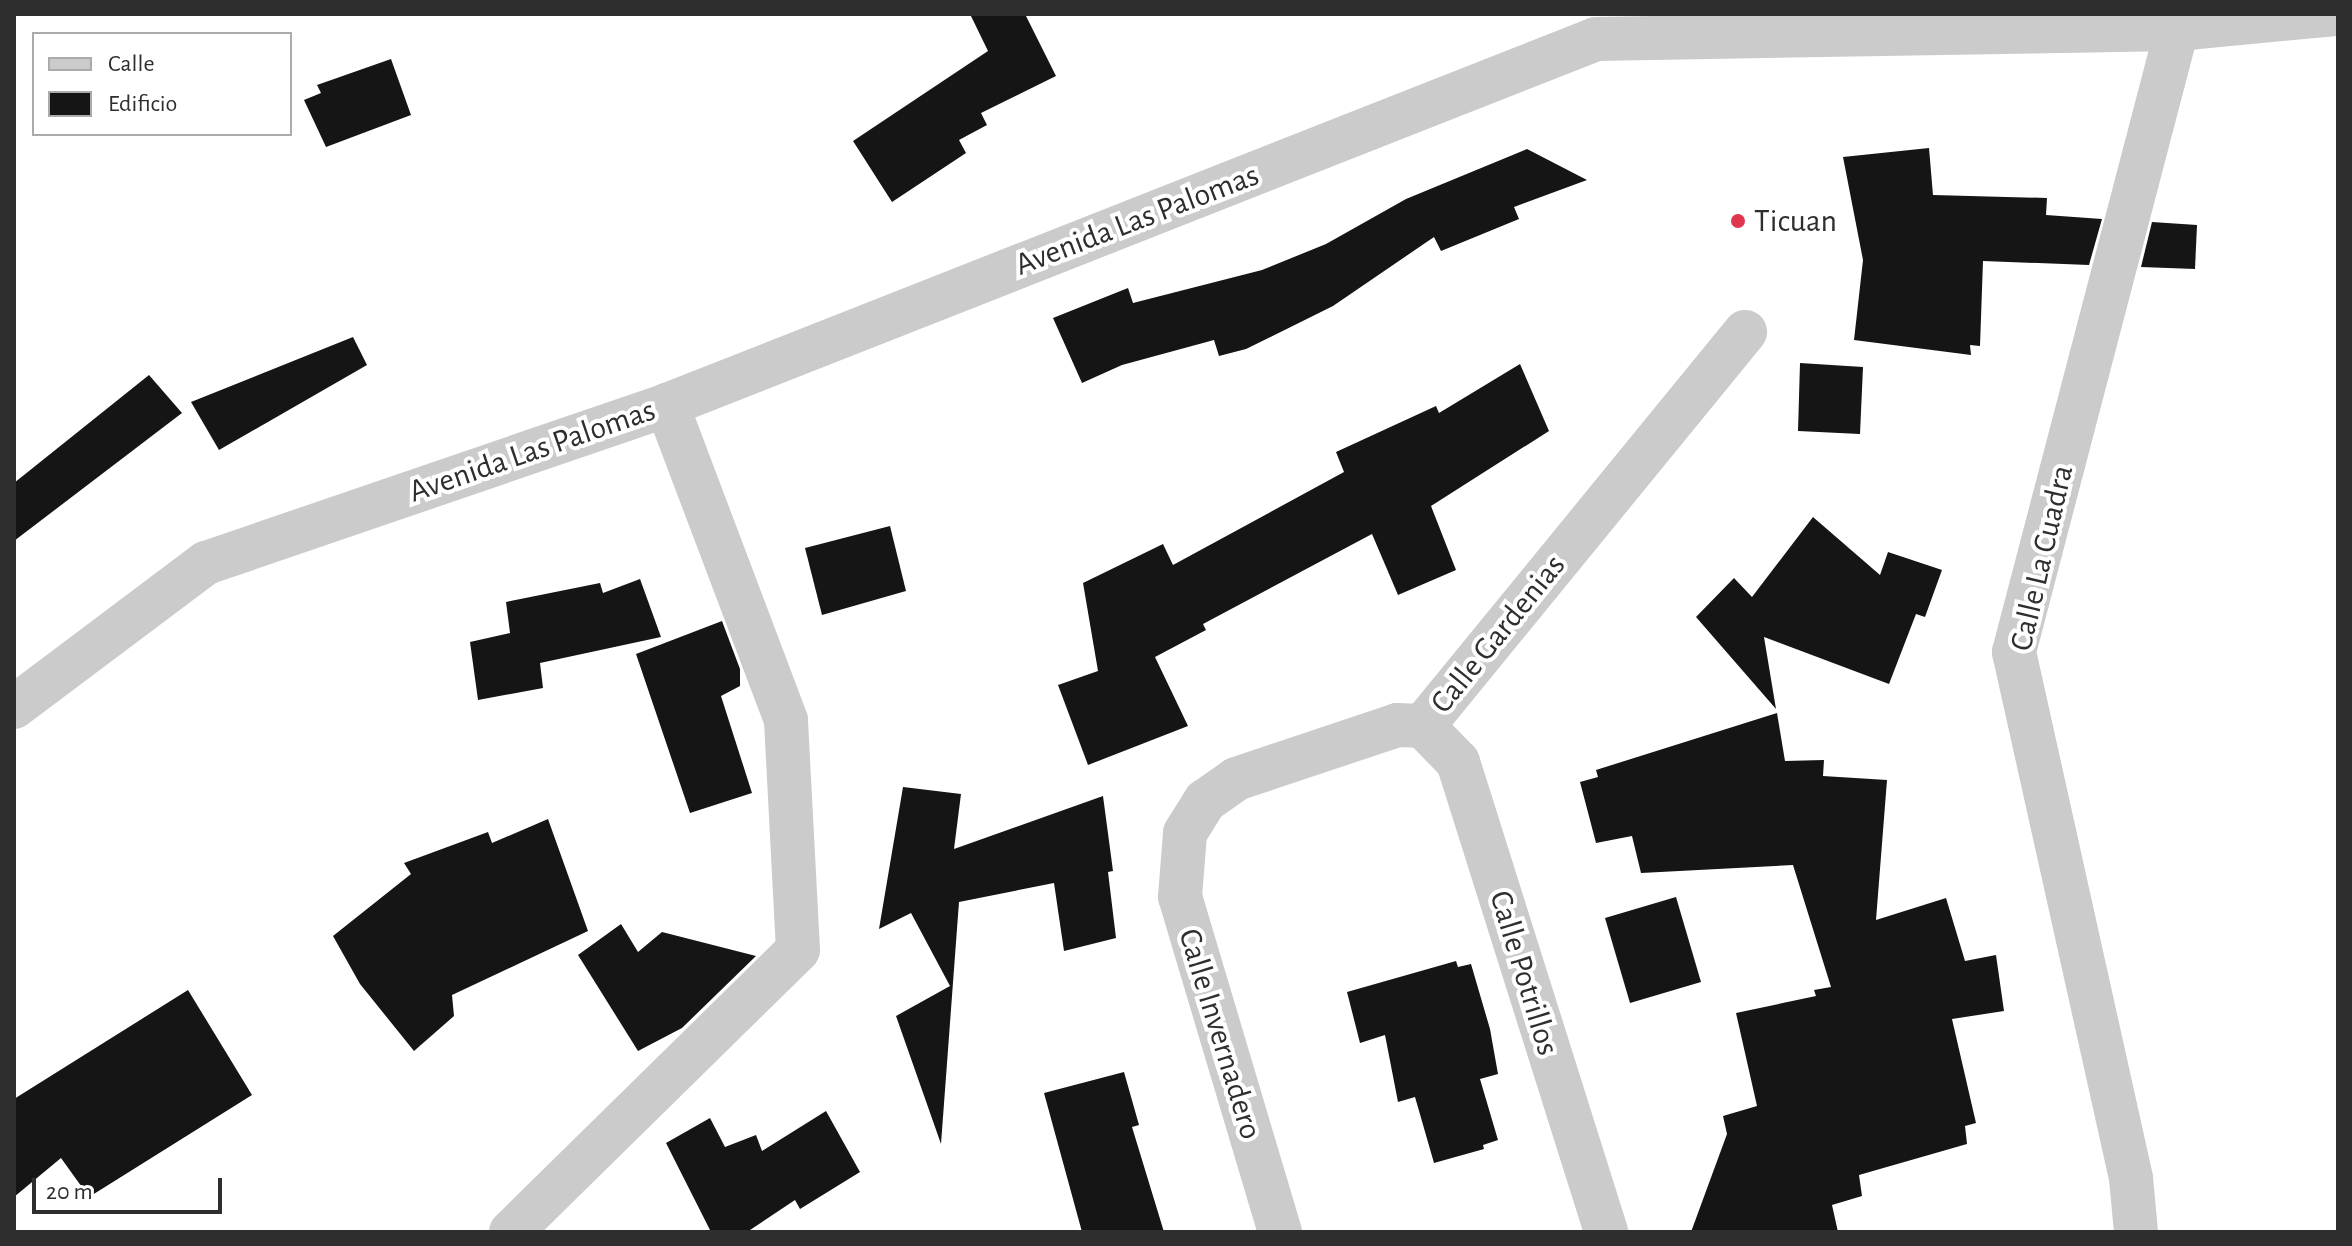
<!DOCTYPE html>
<style>
body{margin:0}
#map{position:relative;width:2352px;height:1246px;overflow:hidden;background:#fff;font-family:"Alegreya Sans",sans-serif}
div>[style]{position:absolute}
.building>*{inset:0;background:#151515}
.street>*{height:44px;margin:-22px;padding:0 22px;transform-origin:22px;border-radius:22px;background:#cbcbcb}
.dots>*{width:22px;height:22px;translate:-50% -50%;box-sizing:border-box;border:4px solid #fff;border-radius:50%}
span{translate:-50% -50%;white-space:nowrap;text-align:center;line-height:1.15;-webkit-text-stroke:8px #fff;paint-order:stroke}
.street-label{font-size:32px;color:#2e2e2e}
.poi-label{font-size:32px;color:#2e2e2e}
.left{translate:0 -50%;text-align:left}
.frame{position:absolute;inset:0;border:16px solid #2e2e2e;pointer-events:none}
.legend{position:absolute;left:32px;top:32px;width:260px;height:104px;box-sizing:border-box;background:#fff;border:2px solid #ababab;margin:0;padding:10px 14px;list-style:none;font-size:24px;color:#2e2e2e}
.legend li{display:flex;align-items:center;gap:16px;height:40px}
.legend b{width:40px;border:2px solid #ababab}
.scale{position:absolute;left:32px;top:1178px;width:190px;height:36px;box-sizing:border-box;border:4px solid #2e2e2e;border-top:0;padding-left:10px;font-size:24px;line-height:28px;white-space:nowrap;color:#2e2e2e;-webkit-text-stroke:6px #fff;paint-order:stroke}
</style>
<div id="map">
<div class="building">
<i style="clip-path:polygon(970px 14px,1025px 14px,1056px 76px,981px 113px,987px 125px,959px 140px,966px 153px,892px 202px,853px 141px,988px 51px)"></i>
<i style="clip-path:polygon(391px 59px,411px 115px,326px 147px,304px 100px,321px 93px,317px 85px)"></i>
<i style="clip-path:polygon(1929px 148px,1933px 195px,2047px 198px,2046px 215px,2102px 219px,2089px 265px,1983px 261px,1980px 346px,1970px 345px,1971px 355px,1854px 340px,1863px 260px,1843px 157px)"></i>
<i style="clip-path:polygon(1527px 149px,1587px 180px,1514px 207px,1519px 219px,1441px 251px,1434px 237px,1333px 306px,1246px 349px,1219px 356px,1214px 340px,1122px 365px,1082px 383px,1053px 318px,1128px 288px,1133px 303px,1262px 270px,1326px 244px,1406px 199px)"></i>
<i style="clip-path:polygon(2152px 222px,2197px 225px,2195px 269px,2141px 267px)"></i>
<i style="clip-path:polygon(353px 337px,367px 365px,219px 450px,191px 402px)"></i>
<i style="clip-path:polygon(1800px 363px,1863px 367px,1860px 434px,1798px 431px)"></i>
<i style="clip-path:polygon(1520px 364px,1549px 431px,1431px 506px,1456px 570px,1398px 595px,1372px 534px,1203px 624px,1206px 630px,1155px 657px,1188px 726px,1088px 765px,1058px 685px,1098px 671px,1083px 583px,1163px 544px,1173px 565px,1344px 472px,1336px 452px,1436px 406px,1439px 413px)"></i>
<i style="clip-path:polygon(149px 375px,182px 413px,14px 541px,14px 483px)"></i>
<i style="clip-path:polygon(1813px 517px,1880px 575px,1888px 552px,1942px 570px,1925px 617px,1916px 614px,1889px 684px,1764px 637px,1776px 709px,1696px 617px,1734px 578px,1752px 597px)"></i>
<i style="clip-path:polygon(890px 526px,906px 591px,822px 615px,805px 548px)"></i>
<i style="clip-path:polygon(640px 579px,661px 637px,540px 663px,543px 688px,478px 700px,470px 642px,510px 633px,506px 602px,600px 583px,603px 593px)"></i>
<i style="clip-path:polygon(722px 621px,740px 669px,740px 686px,721px 696px,752px 793px,690px 813px,636px 654px)"></i>
<i style="clip-path:polygon(1777px 713px,1785px 761px,1824px 760px,1823px 776px,1887px 780px,1876px 920px,1946px 898px,1965px 961px,1996px 955px,2004px 1011px,1952px 1019px,1976px 1123px,1965px 1126px,1967px 1144px,1859px 1175px,1862px 1196px,1832px 1205px,1838px 1232px,1691px 1232px,1727px 1134px,1723px 1116px,1757px 1106px,1736px 1013px,1816px 996px,1814px 990px,1831px 987px,1793px 865px,1641px 873px,1632px 836px,1596px 843px,1580px 782px,1598px 777px,1596px 770px)"></i>
<i style="clip-path:polygon(903px 787px,961px 794px,954px 849px,1103px 796px,1113px 871px,1108px 872px,1116px 938px,1064px 951px,1054px 883px,959px 902px,941px 1144px,896px 1016px,950px 986px,911px 913px,879px 929px)"></i>
<i style="clip-path:polygon(548px 819px,588px 931px,452px 995px,454px 1016px,414px 1051px,360px 984px,333px 936px,411px 874px,404px 863px,488px 832px,492px 843px)"></i>
<i style="clip-path:polygon(1676px 897px,1701px 982px,1630px 1003px,1605px 918px)"></i>
<i style="clip-path:polygon(621px 924px,638px 952px,662px 932px,756px 956px,682px 1028px,638px 1051px,578px 955px)"></i>
<i style="clip-path:polygon(1456px 961px,1458px 967px,1471px 964px,1490px 1029px,1498px 1074px,1480px 1079px,1498px 1140px,1483px 1145px,1484px 1149px,1434px 1163px,1415px 1097px,1398px 1102px,1385px 1035px,1360px 1043px,1347px 992px)"></i>
<i style="clip-path:polygon(188px 990px,252px 1095px,89px 1197px,61px 1158px,14px 1197px,14px 1099px)"></i>
<i style="clip-path:polygon(1124px 1072px,1139px 1125px,1132px 1127px,1164px 1232px,1082px 1232px,1044px 1093px)"></i>
<i style="clip-path:polygon(826px 1111px,860px 1172px,800px 1209px,795px 1200px,747px 1232px,711px 1232px,666px 1143px,710px 1118px,725px 1147px,756px 1135px,762px 1151px)"></i>
</div>
<div class="street">
<i style="left:14px;top:707px;width:240px;rotate:-36.9deg"></i>
<i style="left:206px;top:563px;width:487px;rotate:-18.9deg"></i>
<i style="left:667px;top:405px;width:998px;rotate:-21.5deg"></i>
<i style="left:1596px;top:39px;width:581px;rotate:-0.99deg"></i>
<i style="left:2177px;top:29px;width:159px;rotate:-5.4deg"></i>
<i style="left:1423px;top:726px;width:50px;rotate:45.8deg"></i>
<i style="left:1458px;top:762px;width:493px;rotate:72.5deg"></i>
<i style="left:1423px;top:726px;width:509px;rotate:-50.74deg"></i>
<i style="left:511px;top:1232px;width:402px;rotate:-44.5deg"></i>
<i style="left:798px;top:950px;width:230px;rotate:-93deg"></i>
<i style="left:786px;top:720px;width:337px;rotate:-110.7deg"></i>
<i style="left:1280px;top:1232px;width:350px;rotate:-106.6deg"></i>
<i style="left:1180px;top:897px;width:64px;rotate:-85.5deg"></i>
<i style="left:1185px;top:833px;width:38px;rotate:-58deg"></i>
<i style="left:1205px;top:801px;width:38px;rotate:-35deg"></i>
<i style="left:1236px;top:779px;width:170px;rotate:-18.5deg"></i>
<i style="left:1397px;top:725px;width:26px;rotate:2deg"></i>
<i style="left:2136px;top:1232px;width:54px;rotate:-95.3deg"></i>
<i style="left:2131px;top:1178px;width:539px;rotate:-102.54deg"></i>
<i style="left:2014px;top:652px;width:644px;rotate:-75.34deg"></i>
</div>
<div class="dots">
<i style="left:1738px;top:221px;background:#df3750"></i>
</div>
<div class="street-label">
<span style="left:1137px;top:220px;rotate:-21deg">Avenida Las Palomas</span>
<span style="left:532px;top:451px;rotate:-19deg">Avenida Las Palomas</span>
<span style="left:2042px;top:558px;rotate:-77deg">Calle La Cuadra</span>
<span style="left:1498px;top:634px;rotate:-51deg">Calle Gardenias</span>
<span style="left:1524px;top:973px;rotate:73deg">Calle Potrillos</span>
<span style="left:1220px;top:1034px;rotate:73deg">Calle Invernadero</span>
</div>
<div class="poi-label">
<span class="left" style="left:1754px;top:221px">Ticuan</span>
</div>
<div class="frame"></div>
<ul class="legend">
<li><b style="height:10px;background:#cbcbcb"></b>Calle</li>
<li><b style="height:22px;background:#151515"></b>Edificio</li>
</ul>
<div class="scale">20 m</div>
</div>
